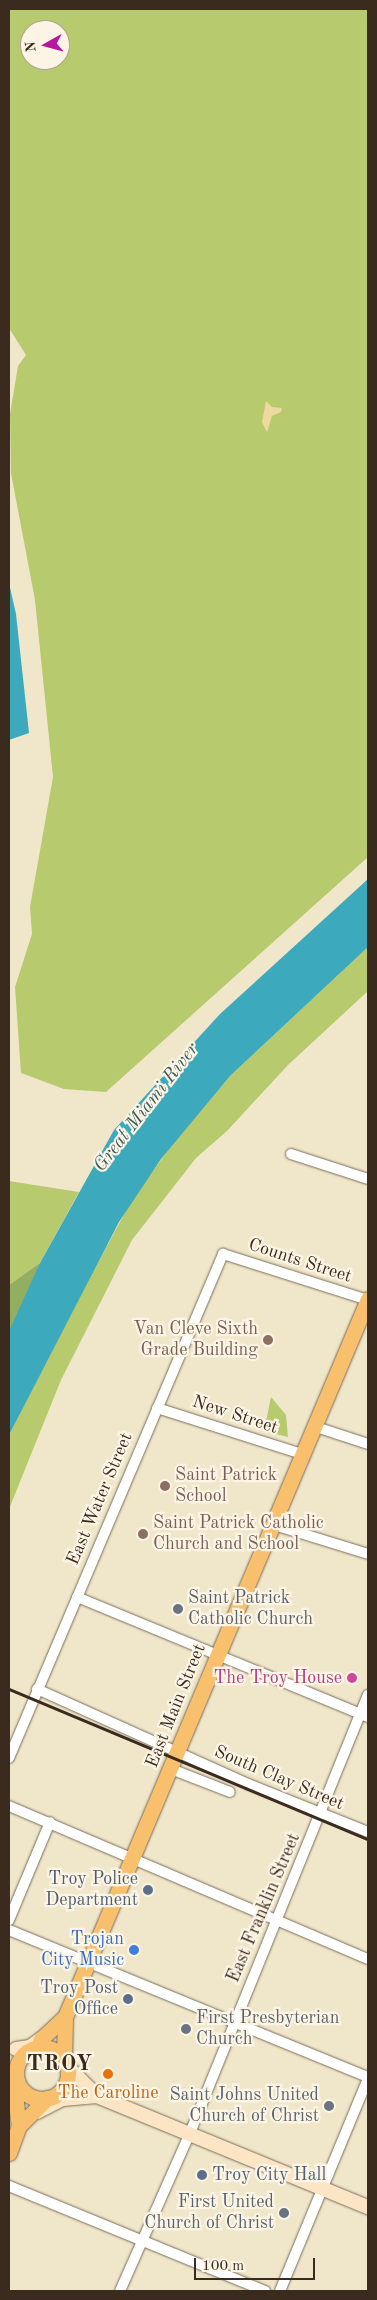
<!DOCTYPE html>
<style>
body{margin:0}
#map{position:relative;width:377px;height:2300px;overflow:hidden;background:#f0e7ca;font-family:"Old Standard TT",serif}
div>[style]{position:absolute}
.green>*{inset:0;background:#b7ca6e}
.forest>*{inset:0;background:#91ae61}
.sand>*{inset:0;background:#eeda9e}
.water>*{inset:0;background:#3da9bd}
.roads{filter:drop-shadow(0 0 1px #7a6c5a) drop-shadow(0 0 1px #7a6c5a)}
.street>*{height:10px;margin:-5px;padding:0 5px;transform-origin:5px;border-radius:5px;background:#fff}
.secondary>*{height:14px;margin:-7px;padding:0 7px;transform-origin:7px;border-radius:7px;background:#fce5c4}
.primary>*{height:15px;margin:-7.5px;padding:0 7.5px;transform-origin:7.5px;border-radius:7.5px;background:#f8bf6c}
.primary>.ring{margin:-7.5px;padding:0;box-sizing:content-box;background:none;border:15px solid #f8bf6c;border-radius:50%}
.rail>*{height:2.5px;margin:-1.25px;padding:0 1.25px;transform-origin:1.25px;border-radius:1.25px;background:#3b2a1e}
.dots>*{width:14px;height:14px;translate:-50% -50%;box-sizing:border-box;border:2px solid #fcf5e5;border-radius:50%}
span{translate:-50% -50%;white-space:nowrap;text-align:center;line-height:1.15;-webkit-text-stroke:4.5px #fcf5e5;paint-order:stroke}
.street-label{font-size:18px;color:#3b2a1e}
.education-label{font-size:18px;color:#785e54}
.right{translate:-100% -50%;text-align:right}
.left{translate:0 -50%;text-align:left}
.worship-label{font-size:18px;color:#5b616d}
.hotel-label{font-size:18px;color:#b23c85}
.service-label{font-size:18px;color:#4e5e75}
.shop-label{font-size:18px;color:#366cbe}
.food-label{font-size:18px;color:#c56008}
.water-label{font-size:19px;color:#3c5d5e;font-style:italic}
.district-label{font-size:22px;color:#3b2a1e;font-weight:700;letter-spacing:1px}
.frame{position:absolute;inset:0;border:10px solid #3b2a1e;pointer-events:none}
.north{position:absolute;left:20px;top:20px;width:50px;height:50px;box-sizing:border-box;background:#fcf5e5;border:1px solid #afa495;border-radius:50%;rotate:263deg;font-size:14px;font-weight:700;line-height:20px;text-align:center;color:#3b2a1e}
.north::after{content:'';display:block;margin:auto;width:18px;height:22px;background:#b5179e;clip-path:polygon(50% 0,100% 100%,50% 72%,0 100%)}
.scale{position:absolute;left:194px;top:2258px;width:121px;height:22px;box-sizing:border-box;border:2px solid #3b2a1e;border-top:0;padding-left:6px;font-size:15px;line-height:18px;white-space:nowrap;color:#3b2a1e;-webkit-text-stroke:4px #fcf5e5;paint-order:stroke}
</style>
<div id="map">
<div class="green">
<i style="clip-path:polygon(evenodd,9px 9px,368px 9px,368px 857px,106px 1092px,64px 1089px,21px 1073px,15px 987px,32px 934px,30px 907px,53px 777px,35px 600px,11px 473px,10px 414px,18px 366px,26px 355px,9px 328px,9px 9px,30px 30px,60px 30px,60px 60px,30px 60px,30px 30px)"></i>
<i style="clip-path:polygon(368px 947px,368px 991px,288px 1065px,227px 1131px,196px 1158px,132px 1240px,61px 1380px,9px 1509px,9px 1435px,67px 1319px,132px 1200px,176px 1139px,230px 1076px)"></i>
<i style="clip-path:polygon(9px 1181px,79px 1192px,40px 1263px,9px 1285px)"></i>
<i style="clip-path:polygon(271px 1397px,286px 1415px,288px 1437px,264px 1431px)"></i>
</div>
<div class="forest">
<i style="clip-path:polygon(40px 1263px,26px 1299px,9px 1331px,9px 1285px)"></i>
</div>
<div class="sand">
<i style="clip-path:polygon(266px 401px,272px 407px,282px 408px,281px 412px,272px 416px,267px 432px,262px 422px)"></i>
</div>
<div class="water">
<i style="clip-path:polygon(9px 583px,16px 614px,29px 733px,9px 740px)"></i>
<i style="clip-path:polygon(368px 879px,368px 947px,230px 1076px,161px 1159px,119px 1222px,9px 1435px,9px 1331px,40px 1263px,114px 1130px,220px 1014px)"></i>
</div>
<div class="roads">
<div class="street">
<i style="left:291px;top:1154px;width:81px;rotate:18deg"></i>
<i style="left:157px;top:1408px;width:152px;rotate:17.6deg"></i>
<i style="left:313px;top:1426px;width:58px;rotate:18.1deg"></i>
<i style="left:274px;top:1525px;width:98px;rotate:17.1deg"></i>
<i style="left:77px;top:1597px;width:315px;rotate:22.4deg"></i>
<i style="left:37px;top:1689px;width:231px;rotate:24.2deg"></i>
<i style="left:248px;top:1784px;width:129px;rotate:21.8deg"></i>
<i style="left:9px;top:1758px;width:548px;rotate:-66.99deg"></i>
<i style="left:223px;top:1254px;width:152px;rotate:17.6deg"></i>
<i style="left:171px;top:1769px;width:63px;rotate:21.3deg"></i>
<i style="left:9px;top:1806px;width:390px;rotate:23.1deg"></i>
<i style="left:9px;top:1920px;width:106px;rotate:-67.3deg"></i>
<i style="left:9px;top:1930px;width:388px;rotate:22.3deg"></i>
<i style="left:9px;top:2186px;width:277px;rotate:22.3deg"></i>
<i style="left:120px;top:2291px;width:173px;rotate:-66.1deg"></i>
<i style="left:190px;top:2133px;width:473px;rotate:-67.9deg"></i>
<i style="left:280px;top:2291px;width:230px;rotate:-67.5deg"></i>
</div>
<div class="secondary">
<i style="left:16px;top:2049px;width:14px;rotate:-8deg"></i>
<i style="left:30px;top:2047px;width:14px;rotate:-36deg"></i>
<i style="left:66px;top:2065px;width:44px;rotate:45deg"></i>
<i style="left:97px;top:2096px;width:293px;rotate:22.3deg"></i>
<i style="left:37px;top:2112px;width:29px;rotate:-27deg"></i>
<i style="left:63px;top:2099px;width:34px;rotate:-5deg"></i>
</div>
<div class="primary">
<i style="left:65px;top:2017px;width:779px;rotate:-67.12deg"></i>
<i style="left:38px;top:2047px;width:9px;rotate:-69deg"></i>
<i style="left:41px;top:2039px;width:33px;rotate:-43deg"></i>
<i class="ring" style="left:16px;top:2047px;width:37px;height:37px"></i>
<i style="left:64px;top:2060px;width:43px;rotate:-88.7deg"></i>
<i style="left:17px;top:2082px;width:21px;rotate:93deg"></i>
<i style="left:16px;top:2103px;width:23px;rotate:83deg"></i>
<i style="left:9px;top:2153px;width:29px;rotate:-70deg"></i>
<i style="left:19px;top:2126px;width:40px;rotate:-45deg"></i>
</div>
</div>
<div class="rail">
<i style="left:9px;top:1689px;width:389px;rotate:22.7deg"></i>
</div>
<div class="dots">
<i style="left:268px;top:1340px;background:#8d6e63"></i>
<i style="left:165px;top:1486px;background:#8d6e63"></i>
<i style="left:143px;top:1534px;background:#8d6e63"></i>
<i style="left:178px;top:1609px;background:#6b7280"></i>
<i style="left:352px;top:1678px;background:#d1479c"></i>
<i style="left:148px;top:1890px;background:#5c6f8a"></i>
<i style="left:134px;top:1950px;background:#3f7fe0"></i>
<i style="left:128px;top:1999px;background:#5c6f8a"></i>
<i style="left:186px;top:2029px;background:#6b7280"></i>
<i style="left:108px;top:2074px;background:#e8710a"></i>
<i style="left:329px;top:2106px;background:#6b7280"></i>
<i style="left:202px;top:2175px;background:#5c6f8a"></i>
<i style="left:284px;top:2213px;background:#6b7280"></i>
</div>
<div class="street-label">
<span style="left:300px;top:1261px;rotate:18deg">Counts Street</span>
<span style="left:235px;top:1415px;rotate:18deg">New Street</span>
<span style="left:100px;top:1499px;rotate:-67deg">East Water Street</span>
<span style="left:176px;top:1706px;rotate:-68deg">East Main Street</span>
<span style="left:279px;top:1778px;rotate:23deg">South Clay Street</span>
<span style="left:264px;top:1908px;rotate:-67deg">East Franklin Street</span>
</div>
<div class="education-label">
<span class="right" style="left:258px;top:1340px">Van Cleve Sixth<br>Grade Building</span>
<span class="left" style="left:175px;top:1486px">Saint Patrick<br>School</span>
<span class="left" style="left:153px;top:1534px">Saint Patrick Catholic<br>Church and School</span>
</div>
<div class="worship-label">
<span class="left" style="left:188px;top:1609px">Saint Patrick<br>Catholic Church</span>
<span class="left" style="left:196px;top:2029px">First Presbyterian<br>Church</span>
<span class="right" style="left:319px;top:2106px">Saint Johns United<br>Church of Christ</span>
<span class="right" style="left:274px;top:2213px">First United<br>Church of Christ</span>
</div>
<div class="hotel-label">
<span class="right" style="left:342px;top:1678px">The Troy House</span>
</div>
<div class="service-label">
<span class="right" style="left:138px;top:1890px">Troy Police<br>Department</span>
<span class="right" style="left:118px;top:1999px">Troy Post<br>Office</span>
<span class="left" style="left:212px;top:2175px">Troy City Hall</span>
</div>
<div class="shop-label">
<span class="right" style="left:124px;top:1950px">Trojan<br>City Music</span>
</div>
<div class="food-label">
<span style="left:108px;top:2093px">The Caroline</span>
</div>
<div class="water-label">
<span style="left:147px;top:1108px;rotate:-52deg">Great Miami River</span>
</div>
<div class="district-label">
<span style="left:60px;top:2065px">TROY</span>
</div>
<div class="frame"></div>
<div class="north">N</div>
<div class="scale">100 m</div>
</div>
